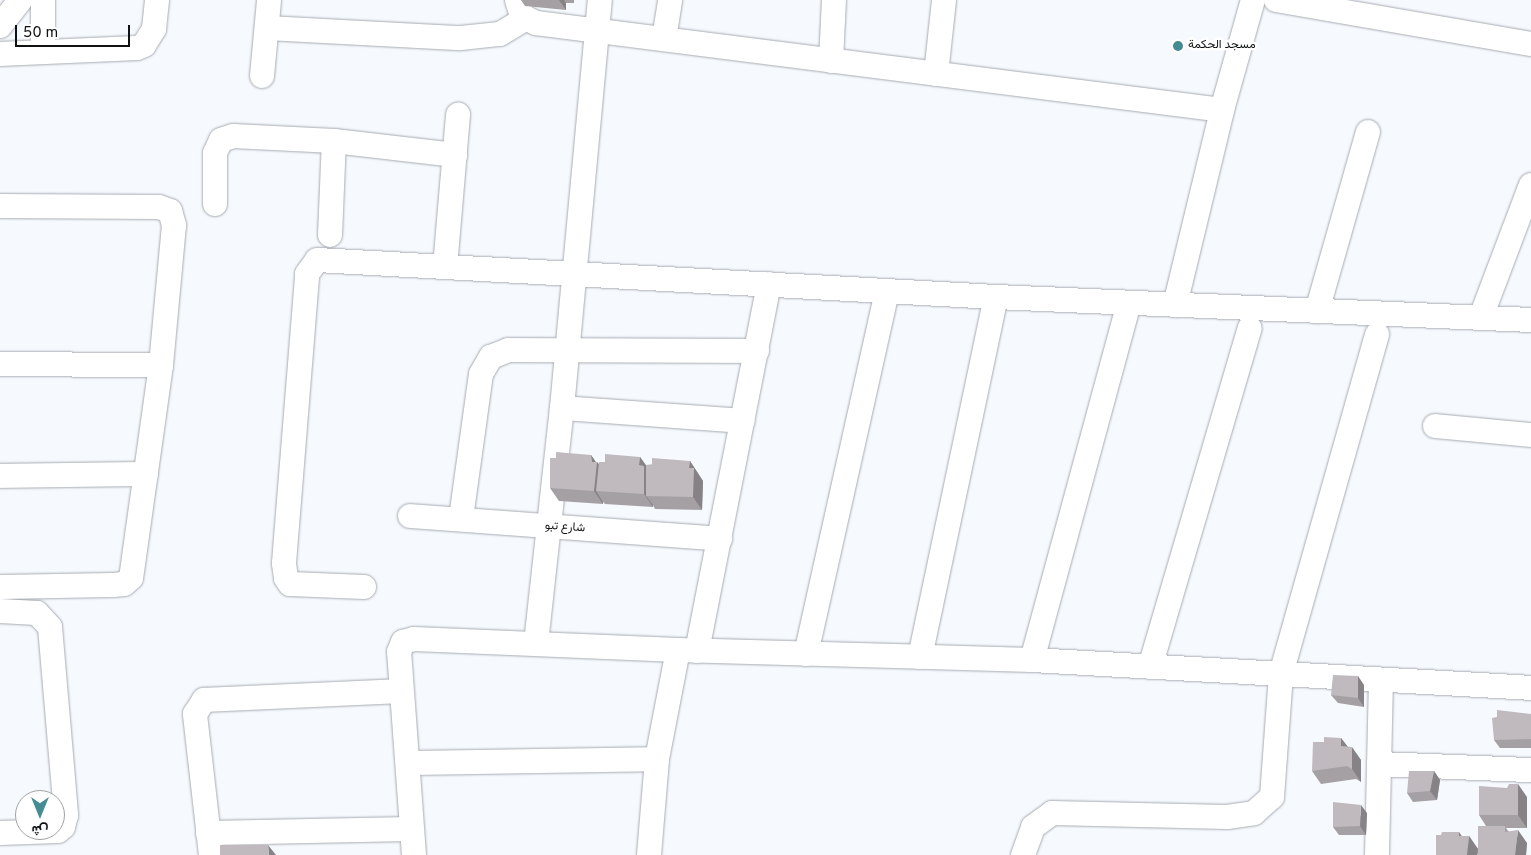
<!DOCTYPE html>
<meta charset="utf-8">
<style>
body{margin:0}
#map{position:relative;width:1531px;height:855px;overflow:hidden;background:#f6faff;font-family:Overpass,Vazirmatn,sans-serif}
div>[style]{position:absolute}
.roads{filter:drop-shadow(0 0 1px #a7abb1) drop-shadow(0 0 1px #a7abb1)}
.minor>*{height:24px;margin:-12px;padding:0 12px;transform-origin:12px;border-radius:12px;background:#fff}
.wall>*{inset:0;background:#a5a0a4}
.shaded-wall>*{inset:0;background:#868286}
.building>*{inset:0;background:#c0babf}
.dots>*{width:14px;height:14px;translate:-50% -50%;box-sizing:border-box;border:2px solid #fff;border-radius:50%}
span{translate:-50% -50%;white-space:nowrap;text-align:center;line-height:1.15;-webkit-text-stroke:4.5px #fff;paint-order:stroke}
.poi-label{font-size:12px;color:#0f1113}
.left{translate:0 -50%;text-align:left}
.street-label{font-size:12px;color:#0f1113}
.north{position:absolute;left:15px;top:790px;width:50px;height:50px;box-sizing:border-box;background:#fff;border:1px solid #9fa0a1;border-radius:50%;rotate:180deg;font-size:14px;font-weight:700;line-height:20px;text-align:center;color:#0f1113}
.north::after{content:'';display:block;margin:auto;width:18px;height:22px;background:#448c92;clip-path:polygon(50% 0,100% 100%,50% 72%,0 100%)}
.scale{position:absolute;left:15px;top:25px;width:115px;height:22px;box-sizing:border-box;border:2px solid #0f1113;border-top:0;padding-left:6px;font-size:15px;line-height:18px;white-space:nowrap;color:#0f1113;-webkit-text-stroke:4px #fff;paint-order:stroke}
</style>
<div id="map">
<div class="roads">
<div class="minor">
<i style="left:43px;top:0;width:52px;rotate:90deg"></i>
<i style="left:517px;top:0;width:17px;rotate:73deg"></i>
<i style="left:522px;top:16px;width:16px;rotate:27deg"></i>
<i style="left:536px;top:23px;width:691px;rotate:7.23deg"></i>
<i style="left:1276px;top:0;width:259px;rotate:9.8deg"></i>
<i style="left:0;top:26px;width:33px;rotate:-52deg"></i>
<i style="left:267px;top:28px;width:194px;rotate:3deg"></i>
<i style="left:461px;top:38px;width:39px;rotate:-6deg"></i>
<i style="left:500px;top:34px;width:29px;rotate:-31deg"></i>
<i style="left:664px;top:39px;width:39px;rotate:-81deg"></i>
<i style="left:0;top:54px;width:137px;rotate:-2.5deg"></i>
<i style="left:137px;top:48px;width:8px;rotate:-23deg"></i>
<i style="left:144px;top:45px;width:19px;rotate:-58deg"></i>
<i style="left:154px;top:29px;width:29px;rotate:-84deg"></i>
<i style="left:831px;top:61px;width:61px;rotate:-87.2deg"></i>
<i style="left:936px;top:74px;width:74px;rotate:-83.8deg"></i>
<i style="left:262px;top:76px;width:76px;rotate:-84.7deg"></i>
<i style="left:215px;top:204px;width:51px;rotate:-90deg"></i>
<i style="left:215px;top:153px;width:14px;rotate:-65deg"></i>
<i style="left:221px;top:140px;width:13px;rotate:-18deg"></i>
<i style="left:233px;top:136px;width:101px;rotate:2.8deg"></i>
<i style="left:334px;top:141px;width:122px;rotate:6.6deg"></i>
<i style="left:0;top:206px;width:159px;rotate:0.4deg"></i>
<i style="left:159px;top:207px;width:12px;rotate:20deg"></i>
<i style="left:170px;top:211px;width:15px;rotate:74deg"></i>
<i style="left:174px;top:225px;width:141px;rotate:95.3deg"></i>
<i style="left:161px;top:365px;width:215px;rotate:98deg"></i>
<i style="left:131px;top:578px;width:9px;rotate:139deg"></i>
<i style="left:124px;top:584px;width:11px;rotate:175deg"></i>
<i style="left:113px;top:585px;width:113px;rotate:179deg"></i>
<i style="left:330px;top:235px;width:94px;rotate:-87.6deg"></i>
<i style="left:445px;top:267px;width:153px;rotate:-85.1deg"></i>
<i style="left:1175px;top:305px;width:201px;rotate:-76.4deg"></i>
<i style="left:1222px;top:110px;width:114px;rotate:-74.3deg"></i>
<i style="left:1317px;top:311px;width:186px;rotate:-74.1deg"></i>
<i style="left:1481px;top:317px;width:141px;rotate:-69.3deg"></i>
<i style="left:0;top:364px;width:161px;rotate:0.4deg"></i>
<i style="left:562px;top:408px;width:181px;rotate:4.1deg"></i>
<i style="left:1435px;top:426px;width:96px;rotate:5.4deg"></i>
<i style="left:0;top:476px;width:146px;rotate:-0.8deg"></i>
<i style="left:410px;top:516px;width:311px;rotate:4.2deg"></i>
<i style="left:461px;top:518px;width:145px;rotate:-82.1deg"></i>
<i style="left:481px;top:374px;width:20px;rotate:-60deg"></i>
<i style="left:491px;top:357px;width:18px;rotate:-22deg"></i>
<i style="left:508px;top:350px;width:249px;rotate:0.2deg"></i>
<i style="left:364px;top:587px;width:74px;rotate:-177.7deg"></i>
<i style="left:290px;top:584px;width:7px;rotate:-124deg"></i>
<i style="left:286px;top:578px;width:15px;rotate:-98deg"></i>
<i style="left:284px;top:563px;width:290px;rotate:-85.4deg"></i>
<i style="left:307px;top:274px;width:17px;rotate:-54deg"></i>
<i style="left:317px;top:260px;width:680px;rotate:3.12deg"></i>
<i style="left:996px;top:297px;width:535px;rotate:2.46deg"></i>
<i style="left:0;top:611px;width:37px;rotate:3deg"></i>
<i style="left:37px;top:613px;width:19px;rotate:47deg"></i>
<i style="left:50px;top:627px;width:189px;rotate:85.1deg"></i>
<i style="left:66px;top:815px;width:12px;rotate:104deg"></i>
<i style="left:63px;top:827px;width:6px;rotate:141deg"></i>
<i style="left:58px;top:831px;width:58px;rotate:178deg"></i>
<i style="left:536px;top:643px;width:236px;rotate:-83.7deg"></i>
<i style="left:562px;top:408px;width:410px;rotate:-84.7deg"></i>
<i style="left:697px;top:651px;width:374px;rotate:-78.9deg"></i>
<i style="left:806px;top:654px;width:372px;rotate:-77.4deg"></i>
<i style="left:920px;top:657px;width:368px;rotate:-78.1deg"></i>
<i style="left:1032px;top:660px;width:370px;rotate:-74.8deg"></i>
<i style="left:1150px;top:667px;width:353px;rotate:-73.6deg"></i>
<i style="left:408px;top:763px;width:249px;rotate:-0.9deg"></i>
<i style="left:1379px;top:764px;width:152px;rotate:2.3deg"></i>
<i style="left:208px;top:833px;width:203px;rotate:-1.1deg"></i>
<i style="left:211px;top:855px;width:142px;rotate:-96.5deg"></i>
<i style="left:195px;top:714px;width:17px;rotate:-57deg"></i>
<i style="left:204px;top:700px;width:197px;rotate:-2.6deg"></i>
<i style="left:414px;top:855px;width:204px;rotate:-94.2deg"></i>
<i style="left:399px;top:652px;width:11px;rotate:-68deg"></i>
<i style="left:403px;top:642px;width:11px;rotate:-15deg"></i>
<i style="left:414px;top:639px;width:264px;rotate:2.4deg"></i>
<i style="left:678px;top:650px;width:354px;rotate:1.6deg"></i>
<i style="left:1032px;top:660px;width:500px;rotate:3.2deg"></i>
<i style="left:649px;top:855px;width:96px;rotate:-85.2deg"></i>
<i style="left:657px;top:759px;width:111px;rotate:-79.1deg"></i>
<i style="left:1023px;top:855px;width:30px;rotate:-70deg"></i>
<i style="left:1033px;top:827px;width:24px;rotate:-36deg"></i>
<i style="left:1052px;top:813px;width:175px;rotate:1.3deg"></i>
<i style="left:1227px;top:817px;width:27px;rotate:-8deg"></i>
<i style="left:1254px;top:813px;width:24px;rotate:-42deg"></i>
<i style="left:1272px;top:797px;width:123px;rotate:-85.8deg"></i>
<i style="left:1281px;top:674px;width:353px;rotate:-74.2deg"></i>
<i style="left:1377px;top:855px;width:175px;rotate:-88.7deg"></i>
</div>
</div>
<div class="wall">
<i style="clip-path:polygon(521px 0,574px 0,574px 3px,566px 3px,566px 10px,525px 6px)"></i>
<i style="clip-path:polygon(591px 455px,596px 462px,597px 462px,599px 464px,640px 457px,646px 465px,690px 461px,703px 481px,702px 510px,655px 509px,653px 505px,653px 507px,605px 504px,603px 502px,603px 504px,559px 501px,550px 488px,556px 458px)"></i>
<i style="clip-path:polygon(1364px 685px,1364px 707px,1338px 703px,1331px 695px)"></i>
<i style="clip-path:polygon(1531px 714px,1531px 748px,1500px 748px,1494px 740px)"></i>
<i style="clip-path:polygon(1341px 738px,1347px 746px,1361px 760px,1361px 782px,1356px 779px,1321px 784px,1312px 771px,1324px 742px)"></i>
<i style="clip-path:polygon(1434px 771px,1440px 780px,1437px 800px,1413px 802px,1407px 793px)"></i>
<i style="clip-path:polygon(1527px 797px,1527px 828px,1506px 828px,1508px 831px,1527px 843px,1526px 855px,1478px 855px,1462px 836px,1469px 836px,1478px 849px,1486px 826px,1479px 815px)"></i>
<i style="clip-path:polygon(1367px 813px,1366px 835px,1339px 835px,1333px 827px)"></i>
</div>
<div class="shaded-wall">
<i style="clip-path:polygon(559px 0,564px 0,566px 3px,566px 10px)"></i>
<i style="clip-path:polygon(591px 455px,597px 464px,597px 462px,606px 475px,596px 491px,603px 502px,603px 504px,594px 491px,592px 462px)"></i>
<i style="clip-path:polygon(640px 457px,649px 470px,646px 496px,653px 505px,653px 507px,644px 494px,639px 465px)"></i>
<i style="clip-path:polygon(690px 461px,703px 481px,702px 510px,693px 497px,689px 468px)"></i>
<i style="clip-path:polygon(1358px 676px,1364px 685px,1364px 707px,1358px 698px)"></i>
<i style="clip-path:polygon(1341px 738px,1351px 751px,1341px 746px)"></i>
<i style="clip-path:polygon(1352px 747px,1361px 760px,1361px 782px,1352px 769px)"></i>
<i style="clip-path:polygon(1434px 771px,1440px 780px,1437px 800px,1430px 791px)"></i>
<i style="clip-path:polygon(1518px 784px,1527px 797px,1527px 828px,1518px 815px)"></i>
<i style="clip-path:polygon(1361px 805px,1367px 813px,1366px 835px,1360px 826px)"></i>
<i style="clip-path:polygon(1518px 830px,1527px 843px,1526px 855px,1515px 855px)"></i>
<i style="clip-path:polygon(1459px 832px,1468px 845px,1469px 836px,1478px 849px,1477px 855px,1467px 855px,1459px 836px)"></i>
<i style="clip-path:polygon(268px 845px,276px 855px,269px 855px)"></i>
</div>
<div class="building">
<i style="clip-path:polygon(556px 452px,591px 455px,592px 462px,597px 462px,594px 491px,550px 488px,550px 458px,556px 458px)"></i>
<i style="clip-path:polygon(605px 454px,640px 457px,639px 465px,644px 466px,644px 494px,596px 491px,599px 462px,605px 462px)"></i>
<i style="clip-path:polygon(652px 458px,690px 461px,689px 468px,694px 468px,693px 497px,646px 496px,646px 465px,652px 465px)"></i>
<i style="clip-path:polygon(1333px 675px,1358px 676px,1358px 698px,1331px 695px)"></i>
<i style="clip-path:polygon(1497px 710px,1531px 714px,1531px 739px,1494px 740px,1492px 718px,1497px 717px)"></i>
<i style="clip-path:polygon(1324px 737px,1341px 738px,1341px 746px,1352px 747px,1352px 769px,1347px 766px,1312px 771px,1313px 742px,1324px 742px)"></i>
<i style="clip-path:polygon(1409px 771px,1434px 771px,1430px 791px,1407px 793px)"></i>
<i style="clip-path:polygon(1509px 784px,1518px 784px,1518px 815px,1479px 815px,1479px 786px,1507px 788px)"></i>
<i style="clip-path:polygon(1333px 802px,1361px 805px,1360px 826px,1333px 827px)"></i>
<i style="clip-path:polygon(1478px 826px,1505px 826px,1505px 832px,1518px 830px,1515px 855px,1478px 855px)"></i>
<i style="clip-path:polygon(1442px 832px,1459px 832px,1459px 836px,1469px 836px,1467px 855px,1436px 855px,1436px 835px,1441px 835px)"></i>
<i style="clip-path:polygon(220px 845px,268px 845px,269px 855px,220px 855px)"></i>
</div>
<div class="dots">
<i style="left:1178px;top:46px;background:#448c92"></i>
</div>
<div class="poi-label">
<span class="left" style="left:1188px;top:46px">مسجد الحكمة</span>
</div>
<div class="street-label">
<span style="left:565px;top:528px;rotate:4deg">شارع تبو</span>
</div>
<div class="north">ش</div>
<div class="scale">50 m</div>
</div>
